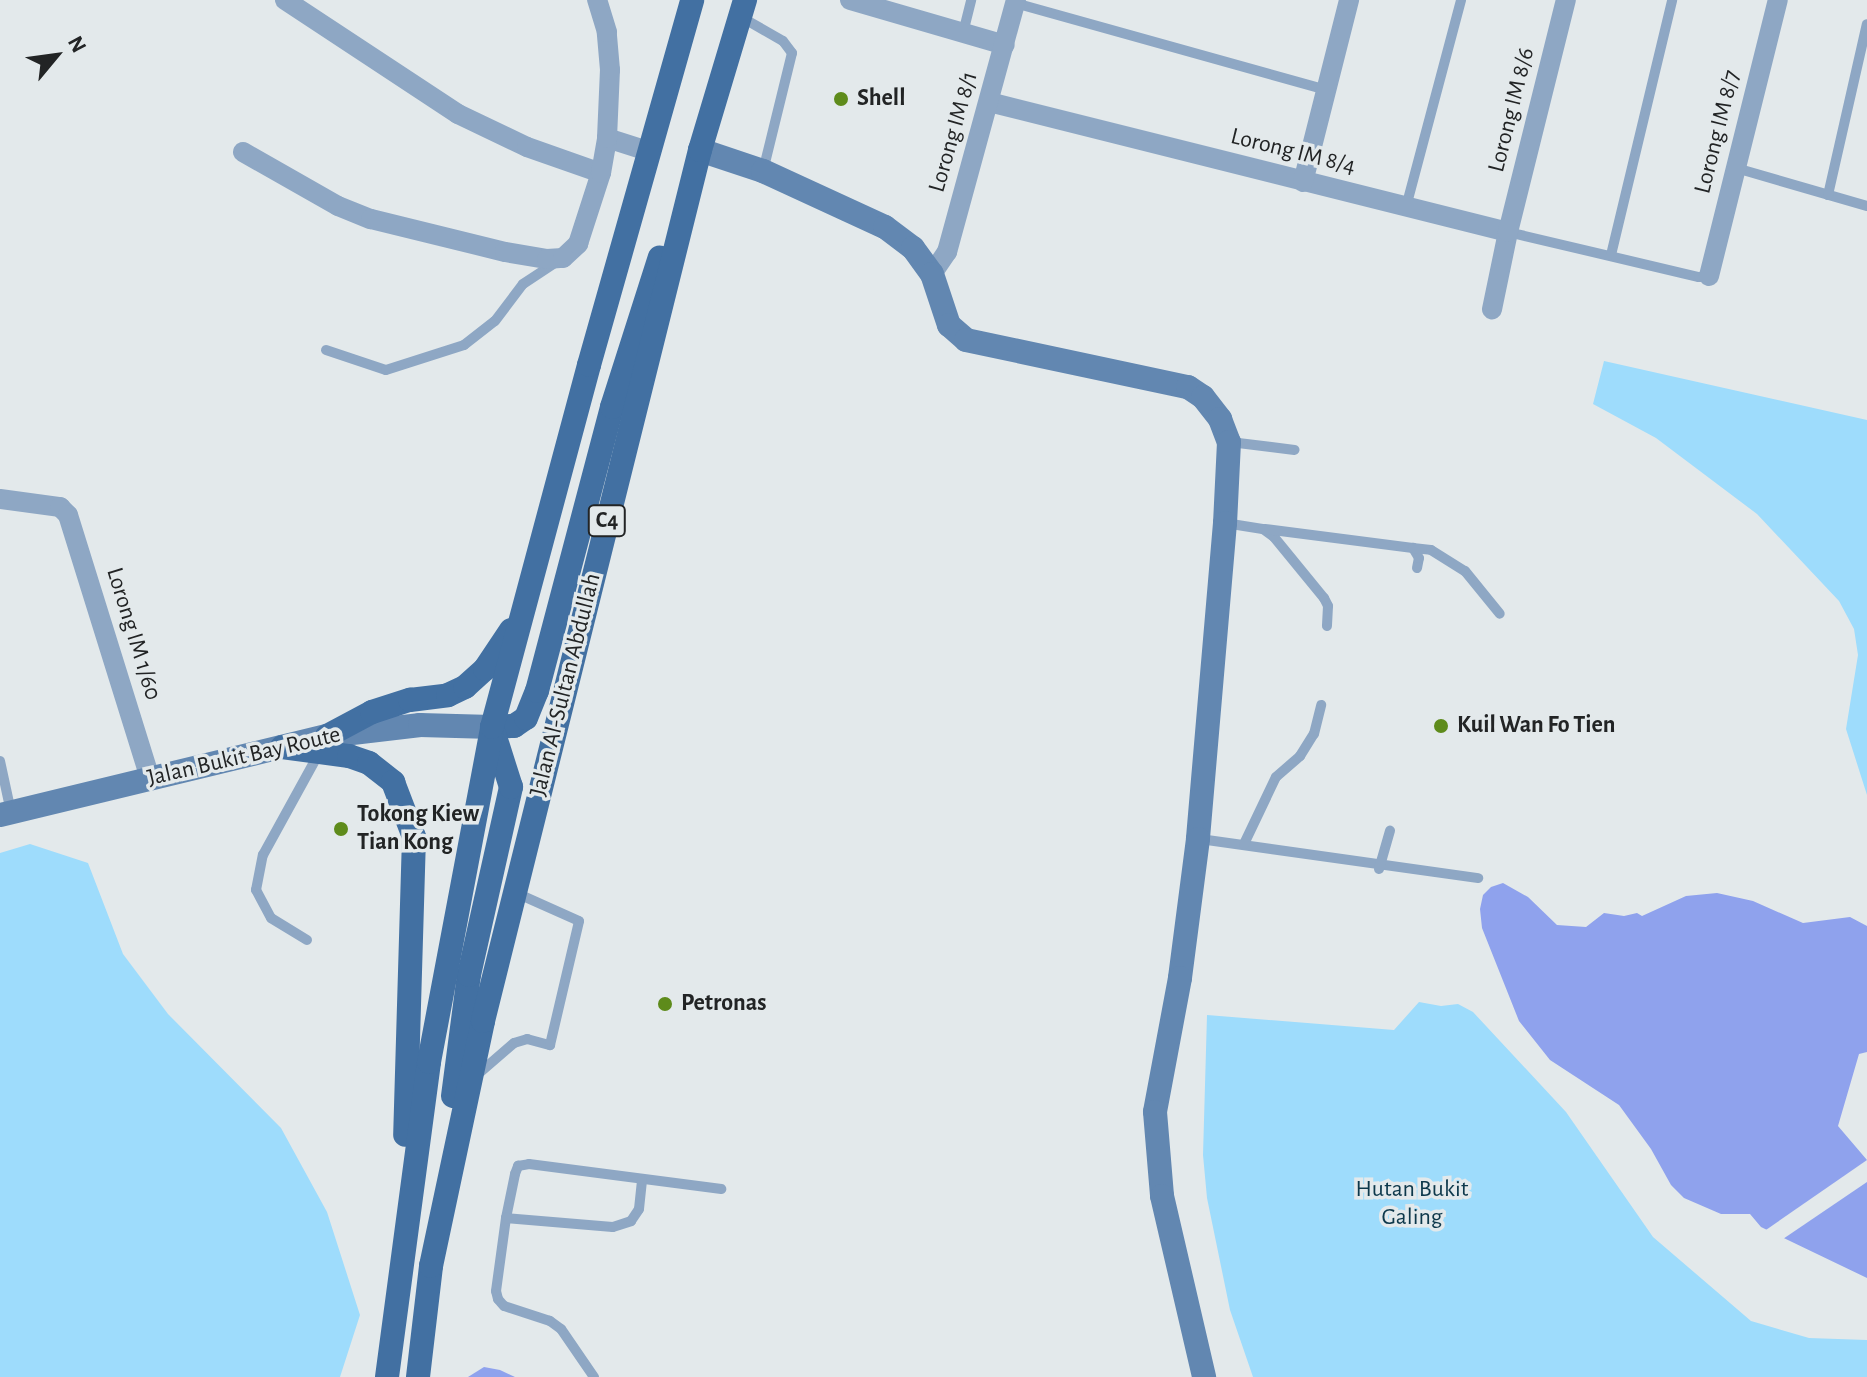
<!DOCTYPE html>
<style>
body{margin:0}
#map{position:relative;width:1867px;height:1377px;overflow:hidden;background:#e3e9eb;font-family:"Alegreya Sans",sans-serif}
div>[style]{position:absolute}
.green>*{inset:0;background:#9edcfc}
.water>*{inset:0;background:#8fa2ed}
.pier>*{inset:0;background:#e3e9eb}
.lane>*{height:10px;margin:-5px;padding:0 5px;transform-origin:5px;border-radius:5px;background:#8ea7c4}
.street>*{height:20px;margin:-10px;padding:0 10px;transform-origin:10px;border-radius:10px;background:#8ea7c4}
.secondary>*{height:24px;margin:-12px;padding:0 12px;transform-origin:12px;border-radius:12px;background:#6287b1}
.primary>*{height:24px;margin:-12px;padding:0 12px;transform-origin:12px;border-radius:12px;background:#4270a2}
.dots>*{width:22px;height:22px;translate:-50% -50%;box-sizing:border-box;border:4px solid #e3e9eb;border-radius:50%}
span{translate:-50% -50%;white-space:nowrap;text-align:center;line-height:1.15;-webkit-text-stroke:7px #e3e9eb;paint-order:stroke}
.shield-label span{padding:2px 6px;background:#e3e9eb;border:2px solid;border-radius:6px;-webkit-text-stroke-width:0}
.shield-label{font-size:22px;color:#222425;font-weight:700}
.poi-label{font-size:24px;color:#222425;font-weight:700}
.left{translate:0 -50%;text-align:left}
.street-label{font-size:24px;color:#222425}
.park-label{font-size:24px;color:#0d384b}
.north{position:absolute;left:16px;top:16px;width:80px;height:80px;-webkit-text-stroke:6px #e3e9eb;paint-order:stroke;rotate:61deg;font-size:22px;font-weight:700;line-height:32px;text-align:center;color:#222425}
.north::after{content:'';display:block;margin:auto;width:28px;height:36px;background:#222425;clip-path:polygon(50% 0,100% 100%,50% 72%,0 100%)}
</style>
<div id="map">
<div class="green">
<i style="clip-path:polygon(1604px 361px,1867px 420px,1867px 795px,1846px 729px,1858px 655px,1854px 629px,1839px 601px,1757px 514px,1656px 438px,1593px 404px)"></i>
<i style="clip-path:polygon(30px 844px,88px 863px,123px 954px,168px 1014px,281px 1128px,327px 1212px,360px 1315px,340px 1377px,0 1377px,0 853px)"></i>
<i style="clip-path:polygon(1419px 1002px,1441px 1006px,1458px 1004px,1473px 1012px,1566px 1112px,1653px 1237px,1751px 1321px,1809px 1338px,1867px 1340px,1867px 1377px,1253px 1377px,1230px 1310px,1207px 1198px,1203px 1155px,1207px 1015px,1394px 1030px)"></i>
</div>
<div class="water">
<i style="clip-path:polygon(1503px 883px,1528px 897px,1557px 925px,1586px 927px,1604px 913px,1624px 916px,1637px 913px,1642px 916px,1686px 896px,1717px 893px,1753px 901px,1803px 923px,1850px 917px,1867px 926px,1867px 1052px,1859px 1054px,1838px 1126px,1867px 1160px,1867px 1278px,1761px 1227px,1750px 1214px,1721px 1214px,1684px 1198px,1671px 1185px,1651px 1149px,1619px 1105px,1550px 1060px,1519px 1021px,1482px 928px,1480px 909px,1483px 895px,1491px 887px)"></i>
<i style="clip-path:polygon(484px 1367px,500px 1370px,515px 1377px,468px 1377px)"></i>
</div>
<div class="pier">
<i style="clip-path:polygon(1867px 1160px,1867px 1182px,1780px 1241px,1763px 1232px)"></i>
</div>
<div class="lane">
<i style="left:1015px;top:3px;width:324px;rotate:15.6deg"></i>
<i style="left:741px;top:17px;width:48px;rotate:29.7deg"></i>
<i style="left:783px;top:41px;width:15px;rotate:53deg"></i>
<i style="left:792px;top:53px;width:122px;rotate:103.8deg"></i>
<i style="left:963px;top:33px;width:34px;rotate:-76deg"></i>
<i style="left:1736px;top:168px;width:136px;rotate:16.2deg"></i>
<i style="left:1828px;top:195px;width:175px;rotate:-77.2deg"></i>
<i style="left:1406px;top:207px;width:214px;rotate:-75.1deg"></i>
<i style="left:1508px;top:232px;width:196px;rotate:13.3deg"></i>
<i style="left:1699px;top:277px;width:10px;rotate:-6deg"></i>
<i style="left:1611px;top:255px;width:262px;rotate:-76.5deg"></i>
<i style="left:326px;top:350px;width:63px;rotate:18.4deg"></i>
<i style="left:386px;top:370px;width:82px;rotate:-17.8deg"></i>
<i style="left:464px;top:345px;width:39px;rotate:-38deg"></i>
<i style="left:495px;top:321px;width:46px;rotate:-52.9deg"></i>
<i style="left:523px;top:284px;width:42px;rotate:-33.3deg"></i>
<i style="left:1230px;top:442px;width:65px;rotate:7deg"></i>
<i style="left:1225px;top:523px;width:38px;rotate:9deg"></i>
<i style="left:1263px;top:529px;width:14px;rotate:36deg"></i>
<i style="left:1274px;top:537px;width:79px;rotate:50.7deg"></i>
<i style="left:1324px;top:598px;width:9px;rotate:63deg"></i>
<i style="left:1328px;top:606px;width:20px;rotate:93deg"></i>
<i style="left:1265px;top:529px;width:149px;rotate:7.3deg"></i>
<i style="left:1417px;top:568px;width:10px;rotate:-79deg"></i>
<i style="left:1419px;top:558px;width:12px;rotate:-121deg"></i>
<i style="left:1413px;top:548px;width:18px;rotate:6deg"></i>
<i style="left:1431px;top:550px;width:40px;rotate:32deg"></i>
<i style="left:1465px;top:571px;width:55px;rotate:50.9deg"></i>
<i style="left:0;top:761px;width:52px;rotate:77.8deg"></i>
<i style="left:1200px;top:839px;width:281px;rotate:8deg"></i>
<i style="left:1244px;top:844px;width:74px;rotate:-64.5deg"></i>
<i style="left:1276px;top:777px;width:32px;rotate:-41deg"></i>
<i style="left:1300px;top:756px;width:26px;rotate:-58deg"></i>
<i style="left:1314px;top:734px;width:30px;rotate:-76deg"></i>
<i style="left:1379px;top:869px;width:40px;rotate:-74deg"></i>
<i style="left:307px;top:940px;width:42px;rotate:-148.6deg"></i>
<i style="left:271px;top:918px;width:32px;rotate:-118deg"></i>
<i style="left:256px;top:890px;width:36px;rotate:-79deg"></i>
<i style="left:263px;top:855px;width:116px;rotate:-61.2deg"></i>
<i style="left:477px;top:1075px;width:49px;rotate:-40.9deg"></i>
<i style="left:514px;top:1043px;width:14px;rotate:-17deg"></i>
<i style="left:527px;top:1039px;width:24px;rotate:15deg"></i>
<i style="left:550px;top:1045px;width:127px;rotate:-76.8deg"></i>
<i style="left:579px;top:921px;width:69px;rotate:-156deg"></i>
<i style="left:506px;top:1218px;width:45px;rotate:-78.4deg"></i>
<i style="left:515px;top:1174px;width:9px;rotate:-69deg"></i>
<i style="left:518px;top:1166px;width:11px;rotate:-10deg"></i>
<i style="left:529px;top:1164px;width:194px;rotate:7.4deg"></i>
<i style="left:594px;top:1377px;width:58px;rotate:-124.5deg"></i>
<i style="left:561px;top:1329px;width:14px;rotate:-144deg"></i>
<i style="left:550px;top:1321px;width:48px;rotate:-161.9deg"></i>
<i style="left:504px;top:1306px;width:9px;rotate:-131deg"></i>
<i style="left:498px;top:1299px;width:8px;rotate:-104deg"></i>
<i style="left:496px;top:1291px;width:74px;rotate:-82.2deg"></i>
<i style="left:506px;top:1218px;width:107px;rotate:4.8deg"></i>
<i style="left:613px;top:1227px;width:19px;rotate:-18deg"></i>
<i style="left:631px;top:1221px;width:14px;rotate:-56deg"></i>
<i style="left:639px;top:1209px;width:28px;rotate:-84deg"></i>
</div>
<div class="street">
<i style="left:285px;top:0;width:207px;rotate:33.4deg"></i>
<i style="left:458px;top:114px;width:76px;rotate:25.6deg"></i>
<i style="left:527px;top:147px;width:78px;rotate:19.4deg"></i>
<i style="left:850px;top:0;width:161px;rotate:16.2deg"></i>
<i style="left:989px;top:102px;width:535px;rotate:14.06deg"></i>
<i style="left:1508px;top:232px;width:79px;rotate:101.7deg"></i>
<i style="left:607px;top:138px;width:46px;rotate:17.7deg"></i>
<i style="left:243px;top:152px;width:109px;rotate:29.6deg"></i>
<i style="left:338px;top:206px;width:35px;rotate:22deg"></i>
<i style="left:371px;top:219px;width:138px;rotate:13.8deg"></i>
<i style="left:505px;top:252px;width:43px;rotate:9.5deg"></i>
<i style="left:547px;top:259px;width:16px;rotate:-4deg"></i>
<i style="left:563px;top:258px;width:21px;rotate:-43deg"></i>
<i style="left:578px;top:244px;width:75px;rotate:-72.1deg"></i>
<i style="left:601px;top:173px;width:36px;rotate:-80deg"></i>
<i style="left:607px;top:138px;width:68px;rotate:-87.5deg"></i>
<i style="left:610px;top:70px;width:38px;rotate:-95deg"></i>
<i style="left:607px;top:32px;width:34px;rotate:-107deg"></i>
<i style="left:1303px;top:182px;width:188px;rotate:-75.8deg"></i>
<i style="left:1508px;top:232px;width:239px;rotate:-76deg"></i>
<i style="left:932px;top:274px;width:27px;rotate:-56deg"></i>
<i style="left:947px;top:252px;width:261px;rotate:-74.7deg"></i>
<i style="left:1709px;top:276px;width:284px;rotate:-76deg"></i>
<i style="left:0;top:499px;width:61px;rotate:7.6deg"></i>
<i style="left:60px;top:507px;width:11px;rotate:45deg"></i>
<i style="left:68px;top:515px;width:276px;rotate:72.7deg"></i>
</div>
<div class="secondary">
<i style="left:700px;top:150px;width:66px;rotate:18.4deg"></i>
<i style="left:763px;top:171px;width:134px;rotate:24.7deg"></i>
<i style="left:885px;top:227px;width:35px;rotate:37deg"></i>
<i style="left:913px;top:248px;width:32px;rotate:54deg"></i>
<i style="left:932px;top:274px;width:54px;rotate:71.6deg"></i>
<i style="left:949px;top:325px;width:23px;rotate:41deg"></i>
<i style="left:966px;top:340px;width:227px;rotate:12deg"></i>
<i style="left:1188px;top:387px;width:18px;rotate:34deg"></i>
<i style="left:1203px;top:397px;width:28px;rotate:52deg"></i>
<i style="left:1220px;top:419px;width:25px;rotate:69deg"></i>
<i style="left:1229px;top:442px;width:81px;rotate:92.8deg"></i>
<i style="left:1225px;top:523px;width:317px;rotate:94.9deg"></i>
<i style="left:1198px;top:839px;width:140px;rotate:97.4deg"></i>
<i style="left:1180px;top:978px;width:136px;rotate:100.6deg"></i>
<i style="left:1155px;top:1112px;width:84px;rotate:85.2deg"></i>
<i style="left:1162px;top:1196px;width:186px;rotate:76.9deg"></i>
<i style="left:0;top:815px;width:336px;rotate:-13.6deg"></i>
<i style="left:327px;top:736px;width:94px;rotate:-6.7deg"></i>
<i style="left:420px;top:725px;width:72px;rotate:1.6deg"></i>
</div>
<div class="primary">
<i style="left:492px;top:727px;width:22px;rotate:-3deg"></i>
<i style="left:514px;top:726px;width:14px;rotate:-34deg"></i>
<i style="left:526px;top:718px;width:29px;rotate:-68deg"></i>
<i style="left:537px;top:691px;width:294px;rotate:-75.2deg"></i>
<i style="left:612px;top:407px;width:157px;rotate:-72.3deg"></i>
<i style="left:327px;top:736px;width:51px;rotate:-28.1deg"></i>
<i style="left:372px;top:712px;width:40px;rotate:-18deg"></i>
<i style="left:410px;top:700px;width:38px;rotate:-7deg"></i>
<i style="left:448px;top:695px;width:19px;rotate:-25deg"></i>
<i style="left:465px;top:687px;width:27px;rotate:-42deg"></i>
<i style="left:485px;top:669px;width:47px;rotate:-56.3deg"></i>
<i style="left:282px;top:747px;width:68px;rotate:7.7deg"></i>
<i style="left:349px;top:756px;width:21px;rotate:19deg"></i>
<i style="left:369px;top:763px;width:31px;rotate:38deg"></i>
<i style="left:393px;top:782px;width:59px;rotate:69.1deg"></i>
<i style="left:414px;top:837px;width:298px;rotate:91.7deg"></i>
<i style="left:453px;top:1096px;width:122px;rotate:-82.5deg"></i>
<i style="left:469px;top:975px;width:193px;rotate:-77.4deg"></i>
<i style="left:511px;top:787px;width:63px;rotate:-107.6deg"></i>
<i style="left:387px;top:1377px;width:318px;rotate:-82.4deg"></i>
<i style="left:429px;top:1062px;width:341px;rotate:-79.3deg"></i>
<i style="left:492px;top:727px;width:375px;rotate:-75deg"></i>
<i style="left:589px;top:365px;width:379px;rotate:-74.2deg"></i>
<i style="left:418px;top:1377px;width:112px;rotate:-83.3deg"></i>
<i style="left:431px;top:1266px;width:250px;rotate:-78deg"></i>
<i style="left:483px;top:1021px;width:898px;rotate:-76.01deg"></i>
<i style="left:700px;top:150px;width:157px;rotate:-73.3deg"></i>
</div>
<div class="dots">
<i style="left:841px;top:99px;background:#5e8b1b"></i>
<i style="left:1441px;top:726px;background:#5e8b1b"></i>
<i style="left:341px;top:829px;background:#5e8b1b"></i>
<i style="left:665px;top:1004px;background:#5e8b1b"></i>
</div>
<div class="shield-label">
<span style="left:607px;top:521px">C4</span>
</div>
<div class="poi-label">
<span class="left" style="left:857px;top:99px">Shell</span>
<span class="left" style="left:1457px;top:726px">Kuil Wan Fo Tien</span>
<span class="left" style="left:357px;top:829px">Tokong Kiew<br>Tian Kong</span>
<span class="left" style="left:681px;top:1004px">Petronas</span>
</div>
<div class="street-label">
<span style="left:1512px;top:110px;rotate:-76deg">Lorong IM 8/6</span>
<span style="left:954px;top:132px;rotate:-74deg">Lorong IM 8/1</span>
<span style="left:1718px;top:132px;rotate:-76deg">Lorong IM 8/7</span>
<span style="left:1293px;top:152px;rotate:14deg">Lorong IM 8/4</span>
<span style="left:133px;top:634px;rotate:73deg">Lorong IM 1/60</span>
<span style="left:566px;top:685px;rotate:-76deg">Jalan Al-Sultan Abdullah</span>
<span style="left:244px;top:757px;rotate:-13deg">Jalan Bukit Bay Route</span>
</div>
<div class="park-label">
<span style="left:1412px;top:1204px">Hutan Bukit<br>Galing</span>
</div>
<div class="north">N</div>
</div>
